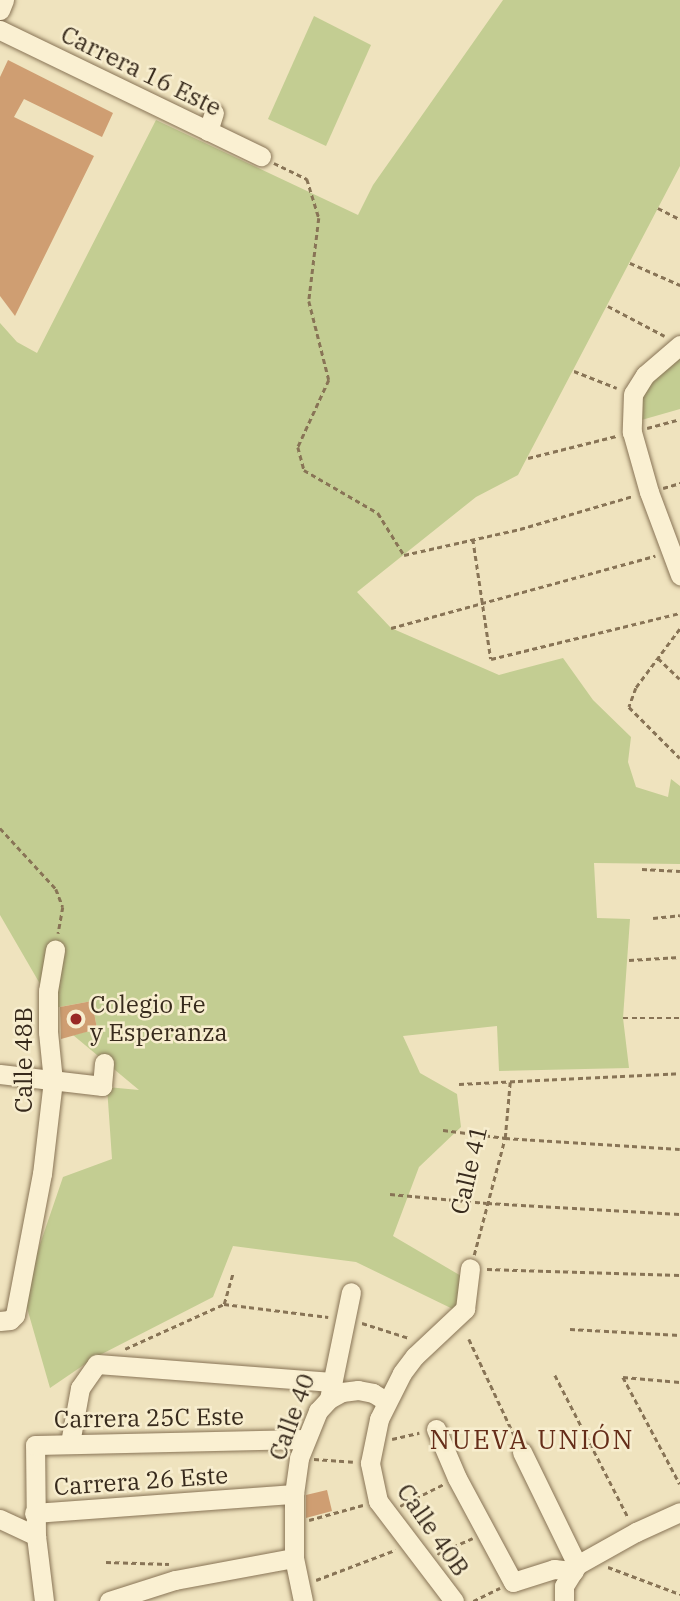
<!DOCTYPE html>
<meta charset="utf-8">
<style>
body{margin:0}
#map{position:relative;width:680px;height:1601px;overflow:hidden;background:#efe3be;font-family:"IBM Plex Serif",serif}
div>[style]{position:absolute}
.green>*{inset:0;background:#c3cd92}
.building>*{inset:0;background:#cf9e72}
.path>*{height:2.5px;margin-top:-1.25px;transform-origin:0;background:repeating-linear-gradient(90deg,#887456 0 5px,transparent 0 8.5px)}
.roads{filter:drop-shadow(0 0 2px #887456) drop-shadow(0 0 2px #887456)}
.minor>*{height:19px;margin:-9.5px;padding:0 9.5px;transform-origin:9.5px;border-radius:9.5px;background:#faf0d2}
.dots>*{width:19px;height:19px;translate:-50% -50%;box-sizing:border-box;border:4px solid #f7edce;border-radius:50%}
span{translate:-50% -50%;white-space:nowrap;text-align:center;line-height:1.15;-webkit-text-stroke:5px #f7edce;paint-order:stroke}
.street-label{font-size:24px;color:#372a1c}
.poi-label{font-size:24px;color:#372a1c}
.left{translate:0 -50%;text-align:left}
.neighbourhood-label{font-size:26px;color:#652d19;letter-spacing:2px}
</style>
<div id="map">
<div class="green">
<i style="clip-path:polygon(503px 0,680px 0,680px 166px,518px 475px,476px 497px,357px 592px,391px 628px,499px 675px,563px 658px,593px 700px,631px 737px,628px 762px,636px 787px,668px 797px,671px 779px,680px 786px,680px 864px,594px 863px,597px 918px,630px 919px,623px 1018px,629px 1068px,499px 1071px,497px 1026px,403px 1036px,420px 1073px,457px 1094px,461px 1127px,419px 1167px,393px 1236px,468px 1280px,461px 1313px,356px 1262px,233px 1246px,213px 1297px,94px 1358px,50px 1388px,23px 1294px,63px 1177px,112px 1159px,107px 1087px,139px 1090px,73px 1035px,97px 1029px,92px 1001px,54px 1008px,0 915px,0 323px,17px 342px,37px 353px,156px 120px,358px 215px,373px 185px)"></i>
<i style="clip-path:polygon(314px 16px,371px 45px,326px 146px,268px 119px)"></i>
<i style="clip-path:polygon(680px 355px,680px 409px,638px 421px,639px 402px,647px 385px)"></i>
</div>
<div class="building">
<i style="clip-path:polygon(8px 60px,113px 113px,102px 137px,24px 99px,14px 117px,94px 156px,15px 316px,0 296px,0 77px)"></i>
<i style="clip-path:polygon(92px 1001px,97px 1029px,61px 1039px,60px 1007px)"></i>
<i style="clip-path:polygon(327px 1490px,332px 1511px,306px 1518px,306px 1495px)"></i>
</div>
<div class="path">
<i style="left:274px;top:163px;width:37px;rotate:26deg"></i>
<i style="left:307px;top:179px;width:41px;rotate:72.9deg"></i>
<i style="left:319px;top:218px;width:84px;rotate:96.9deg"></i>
<i style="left:309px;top:301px;width:81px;rotate:75.8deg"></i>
<i style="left:329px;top:380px;width:74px;rotate:114.8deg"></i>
<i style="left:298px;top:447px;width:24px;rotate:75deg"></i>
<i style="left:304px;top:470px;width:86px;rotate:30.2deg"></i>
<i style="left:378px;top:513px;width:49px;rotate:58.2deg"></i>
<i style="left:404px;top:555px;width:119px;rotate:-12.6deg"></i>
<i style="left:520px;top:529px;width:118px;rotate:-16.3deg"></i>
<i style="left:658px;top:208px;width:25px;rotate:27deg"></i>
<i style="left:630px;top:263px;width:55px;rotate:23.7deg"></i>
<i style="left:608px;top:306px;width:64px;rotate:27.8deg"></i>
<i style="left:574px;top:371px;width:46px;rotate:21.6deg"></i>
<i style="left:647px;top:428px;width:34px;rotate:-15deg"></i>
<i style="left:528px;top:458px;width:91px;rotate:-14deg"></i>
<i style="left:663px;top:488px;width:18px;rotate:-16deg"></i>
<i style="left:473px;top:539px;width:121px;rotate:81.5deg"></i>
<i style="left:491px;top:659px;width:195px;rotate:-13.7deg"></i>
<i style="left:391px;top:628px;width:274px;rotate:-15.3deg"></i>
<i style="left:680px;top:629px;width:74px;rotate:126.7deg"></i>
<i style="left:636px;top:688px;width:20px;rotate:110deg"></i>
<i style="left:629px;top:707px;width:72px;rotate:45deg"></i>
<i style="left:658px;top:658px;width:30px;rotate:44deg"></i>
<i style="left:0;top:828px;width:83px;rotate:47.4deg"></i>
<i style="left:56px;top:889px;width:19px;rotate:69deg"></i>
<i style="left:63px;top:907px;width:27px;rotate:100deg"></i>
<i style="left:642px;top:869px;width:38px;rotate:3deg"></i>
<i style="left:653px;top:918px;width:27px;rotate:-6deg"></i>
<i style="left:629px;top:960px;width:51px;rotate:-3.4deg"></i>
<i style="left:623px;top:1018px;width:57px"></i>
<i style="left:459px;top:1084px;width:221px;rotate:-2.8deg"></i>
<i style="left:443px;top:1130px;width:63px;rotate:7.4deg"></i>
<i style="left:505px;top:1138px;width:175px;rotate:3.6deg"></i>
<i style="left:390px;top:1194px;width:97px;rotate:5.3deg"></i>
<i style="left:487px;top:1203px;width:193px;rotate:3.3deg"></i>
<i style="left:474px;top:1255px;width:121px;rotate:-75.2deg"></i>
<i style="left:505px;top:1138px;width:56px;rotate:-84.9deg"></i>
<i style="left:487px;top:1269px;width:193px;rotate:1.8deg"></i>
<i style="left:224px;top:1304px;width:105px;rotate:7.1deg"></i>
<i style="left:224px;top:1304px;width:32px;rotate:-74deg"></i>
<i style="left:362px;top:1323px;width:49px;rotate:17.7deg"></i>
<i style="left:570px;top:1329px;width:110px;rotate:3.1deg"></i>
<i style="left:469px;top:1339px;width:110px;rotate:64.8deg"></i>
<i style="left:125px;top:1349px;width:109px;rotate:-24.4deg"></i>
<i style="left:555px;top:1375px;width:160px;rotate:62.8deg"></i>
<i style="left:623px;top:1377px;width:121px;rotate:62deg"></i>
<i style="left:623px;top:1377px;width:57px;rotate:5deg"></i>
<i style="left:392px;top:1439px;width:28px;rotate:-13deg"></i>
<i style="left:314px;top:1459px;width:39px;rotate:4deg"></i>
<i style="left:400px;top:1506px;width:49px;rotate:-26.6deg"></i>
<i style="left:309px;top:1520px;width:56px;rotate:-15.5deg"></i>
<i style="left:437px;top:1554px;width:39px;rotate:-24deg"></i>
<i style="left:106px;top:1562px;width:63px;rotate:1.8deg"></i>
<i style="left:608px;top:1567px;width:77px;rotate:20.6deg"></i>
<i style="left:316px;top:1580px;width:85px;rotate:-20.8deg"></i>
<i style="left:473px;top:1601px;width:30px;rotate:-26deg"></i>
</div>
<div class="roads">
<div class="minor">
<i style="left:0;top:10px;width:11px;rotate:-68deg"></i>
<i style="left:0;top:30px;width:290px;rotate:25.8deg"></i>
<i style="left:208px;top:131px;width:19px;rotate:-72deg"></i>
<i style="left:680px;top:345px;width:46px;rotate:139.4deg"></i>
<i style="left:645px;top:375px;width:22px;rotate:122deg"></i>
<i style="left:633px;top:394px;width:38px;rotate:92deg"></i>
<i style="left:632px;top:432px;width:62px;rotate:74.2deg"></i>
<i style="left:649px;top:492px;width:89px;rotate:69.5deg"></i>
<i style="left:0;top:1074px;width:103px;rotate:6.7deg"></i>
<i style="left:102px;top:1086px;width:23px;rotate:-85deg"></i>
<i style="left:0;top:1321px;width:10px;rotate:-6deg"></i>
<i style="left:10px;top:1320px;width:7px;rotate:-45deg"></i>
<i style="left:15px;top:1315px;width:144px;rotate:-79.2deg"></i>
<i style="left:42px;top:1174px;width:94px;rotate:-83.3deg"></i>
<i style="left:53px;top:1081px;width:49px;rotate:-95.8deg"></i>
<i style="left:48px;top:1032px;width:41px;rotate:-90deg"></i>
<i style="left:48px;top:991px;width:42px;rotate:-80.3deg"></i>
<i style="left:329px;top:1399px;width:15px;rotate:-28deg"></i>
<i style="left:342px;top:1392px;width:16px;rotate:-7deg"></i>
<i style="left:358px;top:1390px;width:15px;rotate:11deg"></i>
<i style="left:373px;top:1393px;width:15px;rotate:32deg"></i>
<i style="left:436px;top:1429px;width:53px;rotate:66.8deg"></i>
<i style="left:457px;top:1478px;width:118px;rotate:61.7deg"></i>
<i style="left:513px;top:1582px;width:43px;rotate:-17.6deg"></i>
<i style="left:554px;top:1569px;width:20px;rotate:6deg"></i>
<i style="left:70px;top:1443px;width:56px;rotate:-79.7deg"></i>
<i style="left:80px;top:1388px;width:29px;rotate:-55deg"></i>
<i style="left:97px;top:1364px;width:236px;rotate:4.4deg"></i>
<i style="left:522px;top:1452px;width:126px;rotate:64deg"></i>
<i style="left:34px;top:1513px;width:261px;rotate:-4.2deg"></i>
<i style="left:0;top:1519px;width:40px;rotate:25deg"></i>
<i style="left:44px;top:1601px;width:65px;rotate:-97deg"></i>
<i style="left:36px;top:1536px;width:91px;rotate:-90.6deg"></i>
<i style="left:35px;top:1445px;width:270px;rotate:-1.3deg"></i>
<i style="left:109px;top:1601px;width:69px;rotate:-17.7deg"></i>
<i style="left:175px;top:1580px;width:121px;rotate:-10.5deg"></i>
<i style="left:303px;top:1601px;width:44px;rotate:-101.8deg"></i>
<i style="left:294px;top:1558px;width:64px;rotate:-90deg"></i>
<i style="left:294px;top:1494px;width:36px;rotate:-82deg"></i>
<i style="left:299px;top:1458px;width:51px;rotate:-68deg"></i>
<i style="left:318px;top:1411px;width:16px;rotate:-47deg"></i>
<i style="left:329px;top:1399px;width:109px;rotate:-78.4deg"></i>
<i style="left:454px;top:1601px;width:126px;rotate:-127.2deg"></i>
<i style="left:378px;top:1501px;width:39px;rotate:-102deg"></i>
<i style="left:370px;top:1463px;width:45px;rotate:-78.4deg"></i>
<i style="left:379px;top:1419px;width:51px;rotate:-63.4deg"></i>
<i style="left:402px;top:1373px;width:21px;rotate:-53deg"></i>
<i style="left:415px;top:1356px;width:69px;rotate:-43.2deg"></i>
<i style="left:465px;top:1309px;width:41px;rotate:-83deg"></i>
<i style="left:564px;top:1601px;width:15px;rotate:-90deg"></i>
<i style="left:564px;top:1586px;width:25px;rotate:-58deg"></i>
<i style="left:577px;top:1565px;width:68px;rotate:-29.2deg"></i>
<i style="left:636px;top:1532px;width:48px;rotate:-24.4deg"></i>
</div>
</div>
<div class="dots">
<i style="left:76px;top:1019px;background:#992924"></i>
</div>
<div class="street-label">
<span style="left:141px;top:71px;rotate:26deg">Carrera 16 Este</span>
<span style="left:24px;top:1060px;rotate:-90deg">Calle 48B</span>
<span style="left:469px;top:1170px;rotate:-77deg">Calle 41</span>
<span style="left:292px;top:1417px;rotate:-70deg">Calle 40</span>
<span style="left:149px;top:1418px;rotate:-1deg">Carrera 25C Este</span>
<span style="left:141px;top:1481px;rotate:-4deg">Carrera 26 Este</span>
<span style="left:433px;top:1530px;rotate:55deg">Calle 40B</span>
</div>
<div class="poi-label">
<span class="left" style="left:90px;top:1019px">Colegio Fe<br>y Esperanza</span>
</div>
<div class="neighbourhood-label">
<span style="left:532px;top:1440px">NUEVA UNIÓN</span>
</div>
</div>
